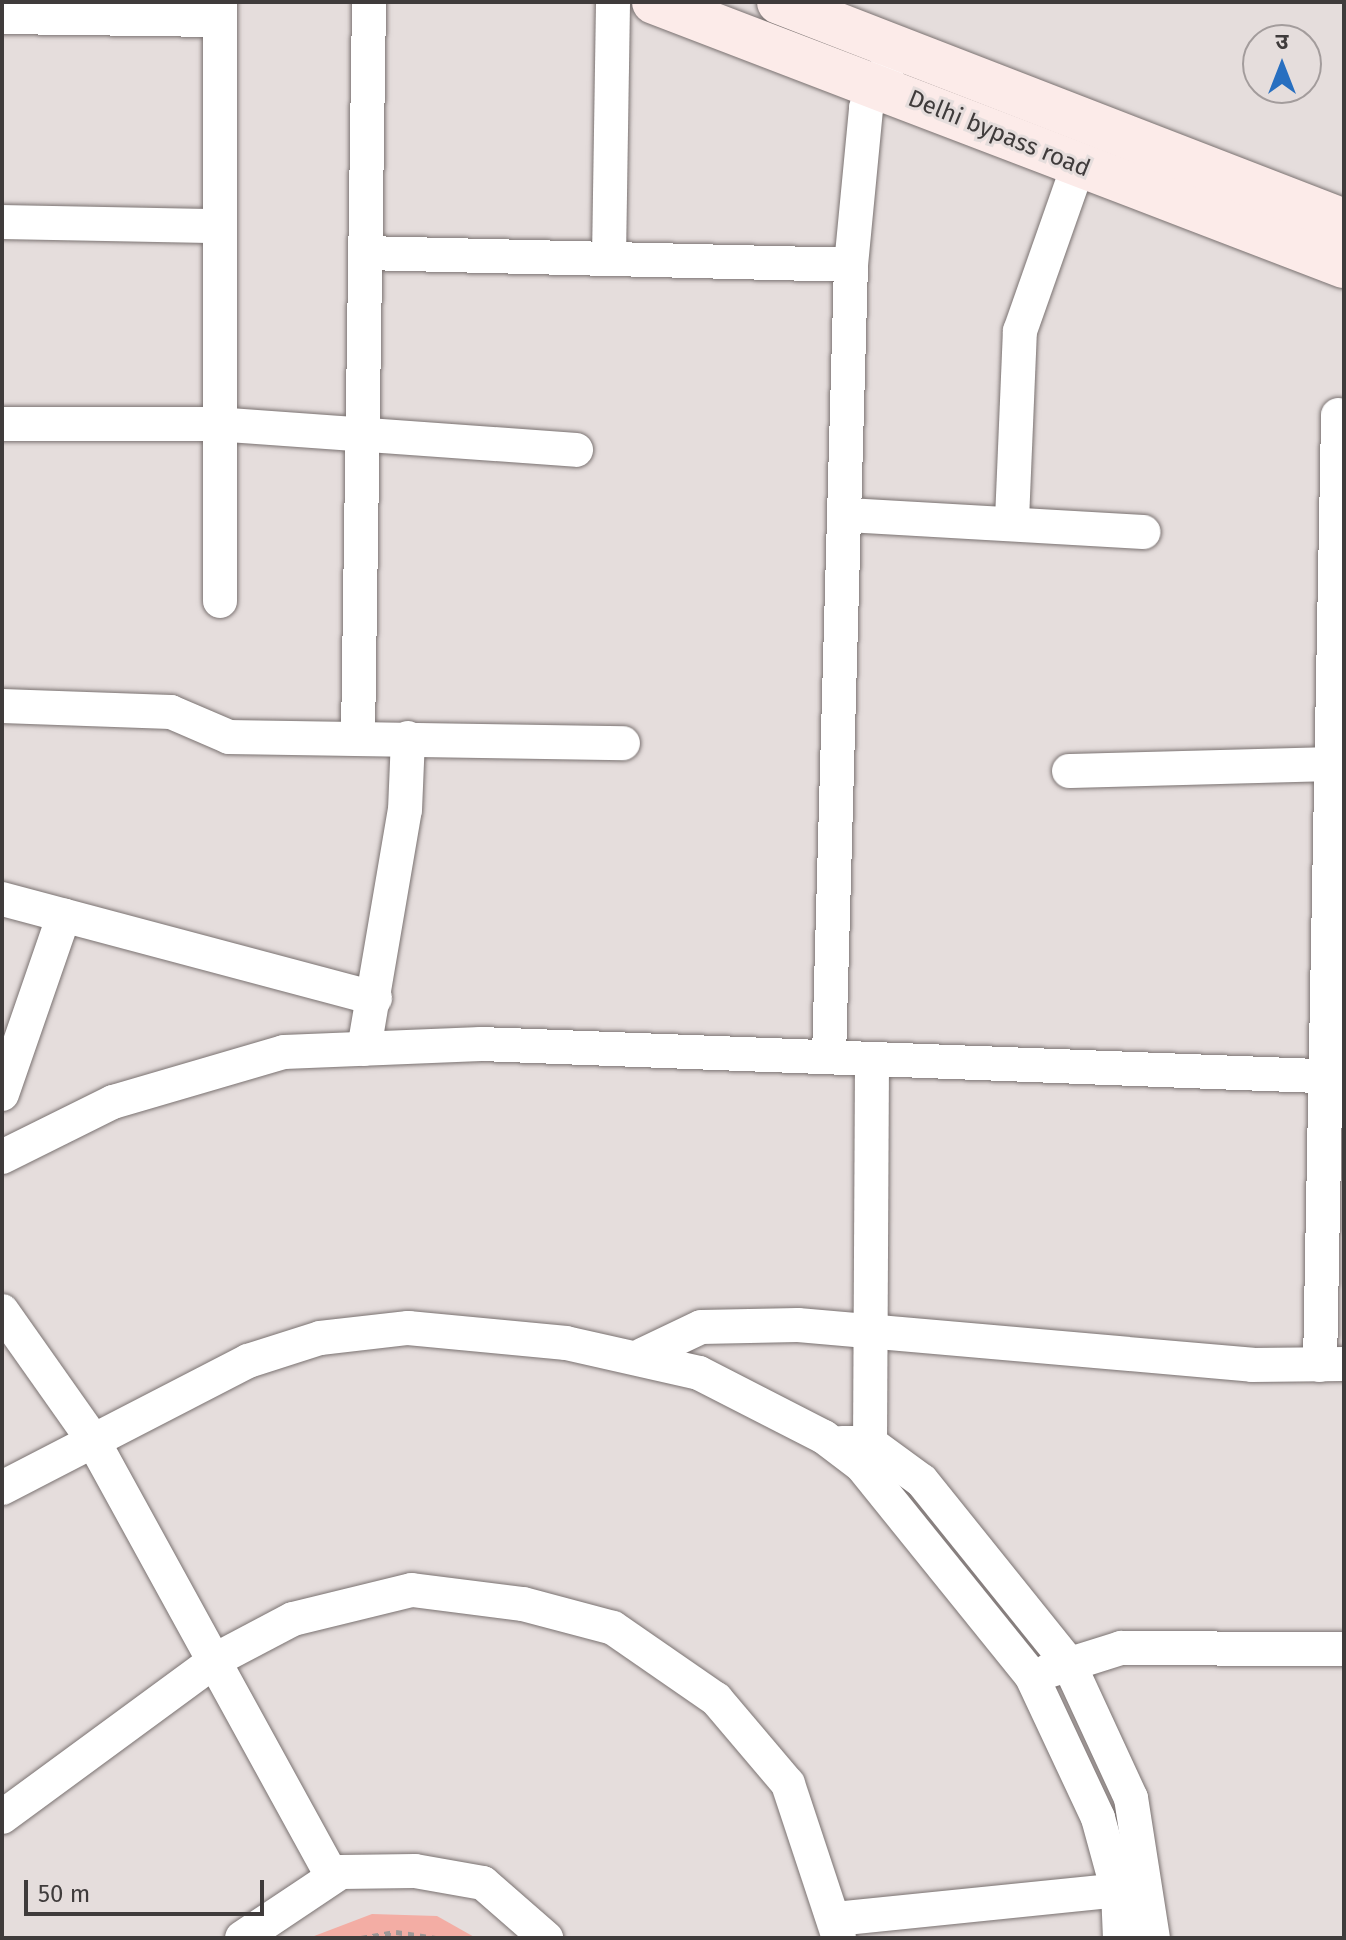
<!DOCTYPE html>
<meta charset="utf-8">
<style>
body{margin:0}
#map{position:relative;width:1346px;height:1940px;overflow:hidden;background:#e5dddc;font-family:"Fira Sans","Noto Sans Devanagari",sans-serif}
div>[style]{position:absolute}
.green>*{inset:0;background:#f3ada4}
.path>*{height:5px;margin-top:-2.5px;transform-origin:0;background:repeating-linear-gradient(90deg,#9d9796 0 6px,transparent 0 12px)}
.roads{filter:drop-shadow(0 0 2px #7a7271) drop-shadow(0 0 2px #7a7271)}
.minor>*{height:34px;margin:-17px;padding:0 17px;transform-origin:17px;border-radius:17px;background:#fff}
.secondary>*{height:44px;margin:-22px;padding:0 22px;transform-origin:22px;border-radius:22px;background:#fcebe9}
span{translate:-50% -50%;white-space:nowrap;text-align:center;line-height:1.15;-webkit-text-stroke:6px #e5dddc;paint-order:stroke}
.street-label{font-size:24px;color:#3f3b3b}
.frame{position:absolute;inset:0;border:4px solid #3f3b3b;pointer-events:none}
.north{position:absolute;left:1242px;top:24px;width:80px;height:80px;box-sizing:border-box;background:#e5dddc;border:2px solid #a39c9c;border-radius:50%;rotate:0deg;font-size:22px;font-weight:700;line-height:32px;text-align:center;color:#3f3b3b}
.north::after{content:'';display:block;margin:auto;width:28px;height:36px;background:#286fc0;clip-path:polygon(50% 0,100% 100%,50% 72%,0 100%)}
.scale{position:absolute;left:24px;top:1880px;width:240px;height:36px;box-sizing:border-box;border:4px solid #3f3b3b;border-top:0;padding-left:10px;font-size:24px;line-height:28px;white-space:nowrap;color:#3f3b3b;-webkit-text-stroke:6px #e5dddc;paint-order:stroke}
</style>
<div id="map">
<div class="green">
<i style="clip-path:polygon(372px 1914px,437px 1916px,476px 1938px,309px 1938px)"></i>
</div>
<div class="path">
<i style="left:361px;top:1938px;width:36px;rotate:-10deg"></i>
<i style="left:396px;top:1932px;width:40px;rotate:8.5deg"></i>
</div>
<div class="roads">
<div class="minor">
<i style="left:220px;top:2px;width:599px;rotate:90deg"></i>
<i style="left:2px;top:17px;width:216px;rotate:0.8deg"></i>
<i style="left:2px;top:222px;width:216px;rotate:1.1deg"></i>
<i style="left:365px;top:253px;width:486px;rotate:1.4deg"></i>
<i style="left:609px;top:258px;width:256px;rotate:-89.1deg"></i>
<i style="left:2px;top:424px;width:213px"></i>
<i style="left:215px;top:424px;width:362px;rotate:4.1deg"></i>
<i style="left:847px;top:515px;width:297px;rotate:3.3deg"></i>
<i style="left:1012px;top:520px;width:189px;rotate:-87.6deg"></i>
<i style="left:1020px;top:331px;width:175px;rotate:-70.6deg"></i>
<i style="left:2px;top:706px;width:169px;rotate:2deg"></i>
<i style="left:171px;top:712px;width:63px;rotate:23.3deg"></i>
<i style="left:229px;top:737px;width:394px;rotate:0.9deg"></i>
<i style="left:358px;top:737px;width:735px;rotate:-89.14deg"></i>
<i style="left:1069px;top:771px;width:275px;rotate:-1.5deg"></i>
<i style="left:2px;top:899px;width:386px;rotate:14.9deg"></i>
<i style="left:364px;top:1049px;width:242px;rotate:-80.3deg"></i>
<i style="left:405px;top:810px;width:72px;rotate:-87.6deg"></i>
<i style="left:829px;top:1057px;width:792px;rotate:-88.41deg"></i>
<i style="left:851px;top:265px;width:158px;rotate:-84.5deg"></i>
<i style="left:866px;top:108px;width:47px;rotate:-62.4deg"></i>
<i style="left:2px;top:1094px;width:189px;rotate:-70.9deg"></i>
<i style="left:2px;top:1157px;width:124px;rotate:-26.4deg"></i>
<i style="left:113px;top:1102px;width:178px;rotate:-16.3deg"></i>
<i style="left:284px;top:1052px;width:197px;rotate:-2.3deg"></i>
<i style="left:481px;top:1044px;width:864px;rotate:2.19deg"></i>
<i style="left:2px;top:1311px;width:154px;rotate:54.8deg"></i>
<i style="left:91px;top:1437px;width:501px;rotate:61.23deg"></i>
<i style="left:642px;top:1355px;width:65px;rotate:-25.4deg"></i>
<i style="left:701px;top:1327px;width:97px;rotate:-1.2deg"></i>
<i style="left:798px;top:1325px;width:456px;rotate:5deg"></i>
<i style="left:1252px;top:1365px;width:92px;rotate:-0.6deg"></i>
<i style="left:1320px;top:1365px;width:950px;rotate:-88.91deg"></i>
<i style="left:842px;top:1443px;width:28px"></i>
<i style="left:870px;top:1443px;width:64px;rotate:36.2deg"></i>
<i style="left:922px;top:1481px;width:235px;rotate:51.2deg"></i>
<i style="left:1069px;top:1664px;width:148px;rotate:65.2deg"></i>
<i style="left:1131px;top:1798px;width:142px;rotate:81.1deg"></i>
<i style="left:862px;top:1465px;width:23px;rotate:-70deg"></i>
<i style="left:870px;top:1443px;width:384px;rotate:-89.7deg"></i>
<i style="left:2px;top:1488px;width:277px;rotate:-27.3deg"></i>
<i style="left:248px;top:1361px;width:76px;rotate:-17.7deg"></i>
<i style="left:320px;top:1338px;width:89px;rotate:-6.5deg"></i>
<i style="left:408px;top:1328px;width:159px;rotate:5.4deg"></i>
<i style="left:566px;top:1343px;width:136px;rotate:12.7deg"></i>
<i style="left:699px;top:1373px;width:140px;rotate:27.1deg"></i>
<i style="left:824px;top:1437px;width:48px;rotate:37.3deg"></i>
<i style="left:862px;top:1466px;width:271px;rotate:51.1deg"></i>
<i style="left:1032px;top:1677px;width:156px;rotate:64.9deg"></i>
<i style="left:1098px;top:1818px;width:76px;rotate:74.7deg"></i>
<i style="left:1118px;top:1891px;width:47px;rotate:87.6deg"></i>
<i style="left:1048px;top:1671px;width:77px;rotate:-17.5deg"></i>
<i style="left:1121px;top:1648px;width:223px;rotate:0.3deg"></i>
<i style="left:2px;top:1817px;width:267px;rotate:-36.3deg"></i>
<i style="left:217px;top:1659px;width:86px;rotate:-27.8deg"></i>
<i style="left:293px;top:1619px;width:122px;rotate:-13.7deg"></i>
<i style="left:412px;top:1590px;width:112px;rotate:7.2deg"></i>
<i style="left:523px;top:1604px;width:93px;rotate:14.9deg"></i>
<i style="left:613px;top:1628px;width:125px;rotate:34.6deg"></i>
<i style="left:716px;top:1699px;width:111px;rotate:49.7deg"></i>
<i style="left:788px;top:1784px;width:162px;rotate:71.7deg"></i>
<i style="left:835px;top:1919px;width:308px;rotate:-5.8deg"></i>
<i style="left:242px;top:1938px;width:119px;rotate:-33.7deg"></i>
<i style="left:341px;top:1872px;width:74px;rotate:-0.8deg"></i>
<i style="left:415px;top:1871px;width:69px;rotate:10deg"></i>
<i style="left:483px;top:1883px;width:84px;rotate:41.1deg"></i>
</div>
<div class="secondary">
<i style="left:654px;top:2px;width:739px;rotate:20.94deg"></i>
<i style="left:779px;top:2px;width:606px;rotate:21.19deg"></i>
</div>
</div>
<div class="street-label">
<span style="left:999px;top:134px;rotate:22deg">Delhi bypass road</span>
</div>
<div class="frame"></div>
<div class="north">उ</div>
<div class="scale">50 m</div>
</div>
